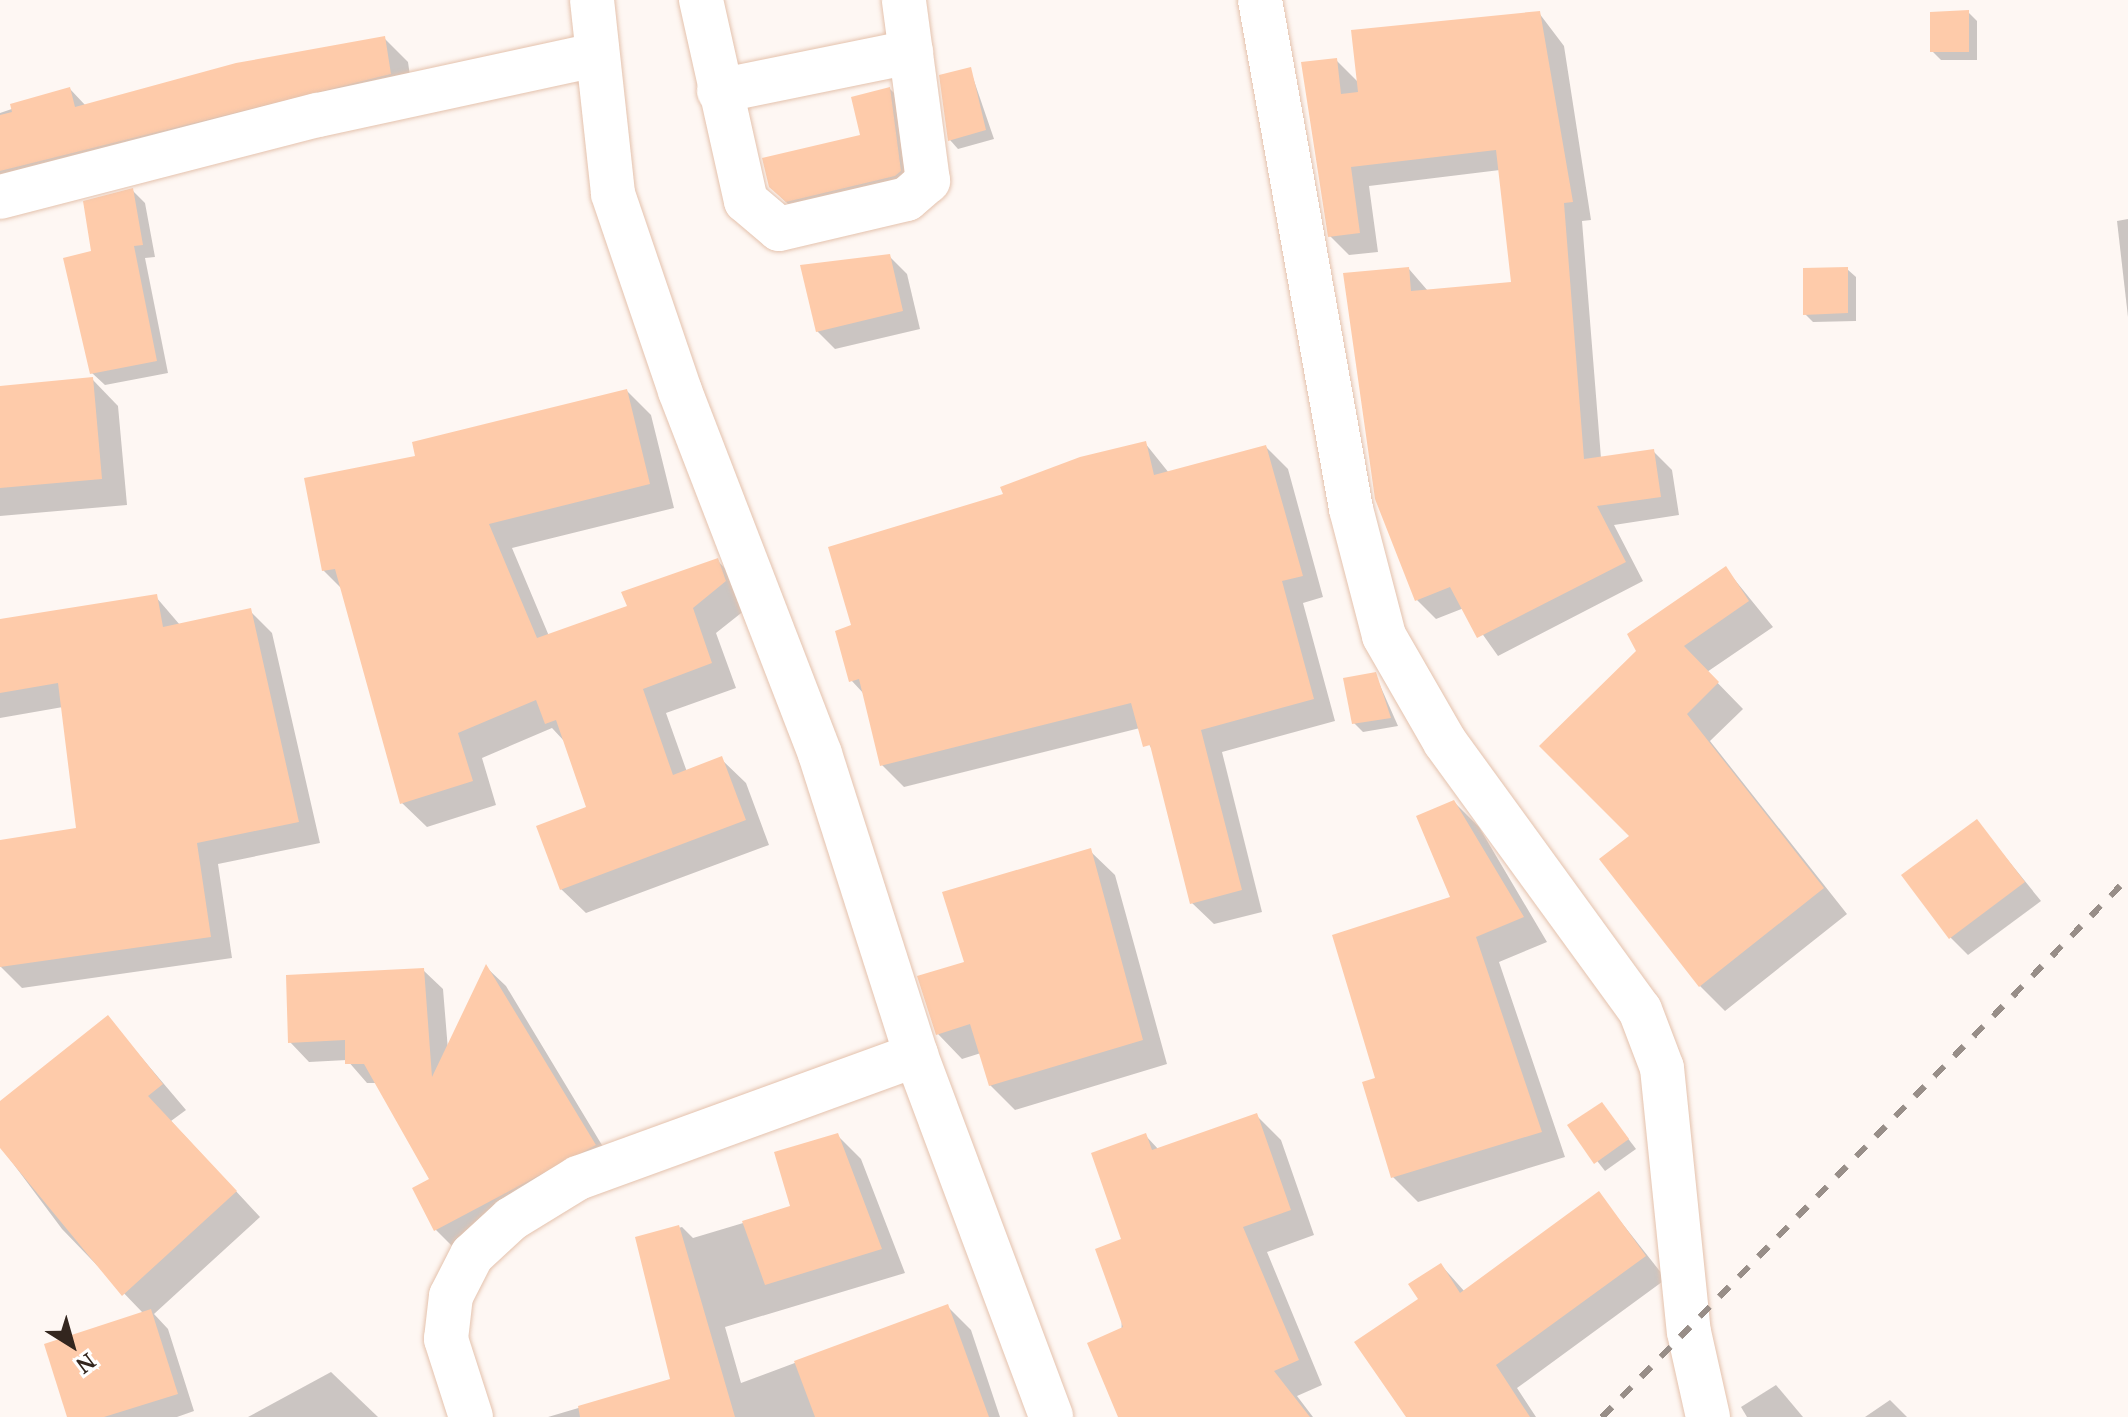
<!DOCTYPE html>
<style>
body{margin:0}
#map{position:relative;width:2128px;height:1417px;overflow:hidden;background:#fef7f3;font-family:"Noto Serif",serif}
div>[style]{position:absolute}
.shadow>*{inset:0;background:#0003}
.building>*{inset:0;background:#fecbaa}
.roads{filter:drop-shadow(0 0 2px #e4c2ad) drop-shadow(0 0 2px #e4c2ad)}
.minor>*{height:44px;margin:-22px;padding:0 22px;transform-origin:22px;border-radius:22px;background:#fff}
.rail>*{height:6px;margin-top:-3px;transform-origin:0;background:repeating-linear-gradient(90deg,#988e88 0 14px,transparent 0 28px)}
span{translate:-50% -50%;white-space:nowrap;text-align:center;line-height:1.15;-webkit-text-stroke:6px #fff;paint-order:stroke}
.north{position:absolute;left:32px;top:1305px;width:80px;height:80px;-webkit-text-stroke:6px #fff;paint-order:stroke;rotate:143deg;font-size:22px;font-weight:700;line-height:32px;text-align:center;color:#33261e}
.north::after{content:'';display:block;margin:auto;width:28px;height:36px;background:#33261e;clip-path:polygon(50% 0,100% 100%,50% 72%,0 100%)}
</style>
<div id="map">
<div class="shadow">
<i style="clip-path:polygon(1968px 12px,1977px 21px,1977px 60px,1941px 60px,1932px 51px)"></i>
<i style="clip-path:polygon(1539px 13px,1564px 46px,1591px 220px,1582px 221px,1601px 458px,1653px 451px,1672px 470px,1679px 515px,1614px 525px,1643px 581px,1498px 656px,1464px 608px,1436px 619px,1417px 600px,1409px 269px,1428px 291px,1513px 283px,1500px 170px,1369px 186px,1378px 252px,1349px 255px,1330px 236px,1336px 60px,1359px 83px)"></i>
<i style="clip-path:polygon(384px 38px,408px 62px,413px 97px,0 214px,0 113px,70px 89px,86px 106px)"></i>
<i style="clip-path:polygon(970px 69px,994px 139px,958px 149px,950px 140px)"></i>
<i style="clip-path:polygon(890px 89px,908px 107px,918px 189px,789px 205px,770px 186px,863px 136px)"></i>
<i style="clip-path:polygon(133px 191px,145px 203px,155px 257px,145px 258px,168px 373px,105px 385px,92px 373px,94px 253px)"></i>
<i style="clip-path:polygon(2128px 219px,2128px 317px,2117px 221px)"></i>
<i style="clip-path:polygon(889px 256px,907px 274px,920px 329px,835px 349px,817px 331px)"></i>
<i style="clip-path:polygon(1847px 269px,1856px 277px,1856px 321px,1813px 322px,1805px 314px)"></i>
<i style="clip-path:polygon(92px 379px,118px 406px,127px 505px,0 516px,0 388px)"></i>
<i style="clip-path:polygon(627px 391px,651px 415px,674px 508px,512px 548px,549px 636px,629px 607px,717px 560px,741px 585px,750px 606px,716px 633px,736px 688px,666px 713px,687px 772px,721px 759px,746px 783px,769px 845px,586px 913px,561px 889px,589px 808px,565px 742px,552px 728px,482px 758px,496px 805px,427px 827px,402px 803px,343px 590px,323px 570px,418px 457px)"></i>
<i style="clip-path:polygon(1145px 443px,1169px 473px,1266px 447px,1288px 469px,1323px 597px,1303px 603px,1335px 721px,1222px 752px,1262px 912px,1214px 924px,1192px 903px,1155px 755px,1140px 728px,904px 787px,882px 765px,864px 694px,851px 680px,854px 626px,1005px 495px)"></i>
<i style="clip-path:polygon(1726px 569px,1773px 627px,1707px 672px,1743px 709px,1710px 741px,1847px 914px,1725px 1011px,1700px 986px,1632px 836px,1638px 651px)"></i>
<i style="clip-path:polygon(156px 597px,180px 625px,250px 611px,272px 633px,320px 843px,218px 864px,232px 958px,22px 988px,0 966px,0 842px,78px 830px,63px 707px,0 718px,0 622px)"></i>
<i style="clip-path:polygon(1375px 674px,1398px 726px,1363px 732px,1354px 723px)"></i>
<i style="clip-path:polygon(1454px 802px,1479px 827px,1547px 942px,1499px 962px,1565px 1157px,1418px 1202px,1393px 1177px,1377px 1079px,1452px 899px)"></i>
<i style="clip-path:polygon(1977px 822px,2041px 901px,1968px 955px,1950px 937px)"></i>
<i style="clip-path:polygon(1090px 851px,1115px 875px,1167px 1064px,1015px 1110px,990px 1085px,981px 1053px,962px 1059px,938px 1034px,967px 963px)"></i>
<i style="clip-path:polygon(487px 968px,506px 986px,614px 1165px,455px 1249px,435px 1229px,432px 1180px,377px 1083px,367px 1083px,347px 1060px,309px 1062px,290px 1042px,423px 970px,443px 989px,448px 1050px)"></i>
<i style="clip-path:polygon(108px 1018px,186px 1110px,171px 1121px,260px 1217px,154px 1314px,168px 1329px,194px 1411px,177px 1417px,69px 1417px,143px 1313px,62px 1229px,0 1146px,0 1103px)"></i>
<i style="clip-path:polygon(1602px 1104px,1636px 1149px,1605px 1171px,1570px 1126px)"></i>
<i style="clip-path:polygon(1257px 1116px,1281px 1140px,1314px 1235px,1267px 1252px,1322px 1385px,1297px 1396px,1313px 1417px,1120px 1417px,1123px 1241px,1146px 1136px,1159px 1150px)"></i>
<i style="clip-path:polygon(837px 1135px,861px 1159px,905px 1273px,725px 1327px,741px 1383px,947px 1306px,971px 1330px,1000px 1417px,548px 1417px,673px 1380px,638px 1238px,682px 1227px,693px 1238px,793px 1208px)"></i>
<i style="clip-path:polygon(1599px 1194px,1666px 1279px,1517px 1388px,1536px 1417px,1409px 1417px,1421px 1299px,1441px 1265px,1465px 1292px)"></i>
<i style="clip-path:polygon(331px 1372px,378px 1417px,248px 1417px)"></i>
<i style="clip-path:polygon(1776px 1385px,1803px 1417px,1747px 1417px,1741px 1407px)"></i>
<i style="clip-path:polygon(1890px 1400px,1907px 1417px,1865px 1417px)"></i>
</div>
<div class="building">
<i style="clip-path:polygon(1969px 10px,1969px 52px,1930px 52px,1930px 12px)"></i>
<i style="clip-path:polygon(1540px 11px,1573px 202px,1564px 203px,1584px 459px,1654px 449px,1661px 497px,1597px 506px,1626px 562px,1477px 638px,1450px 587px,1415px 601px,1375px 499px,1343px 273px,1409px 267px,1411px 291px,1511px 282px,1496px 150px,1351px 167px,1360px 233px,1328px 237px,1301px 62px,1337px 58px,1341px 94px,1358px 92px,1351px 30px)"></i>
<i style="clip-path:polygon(385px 36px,391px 74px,0 171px,0 115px,12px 112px,10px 104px,70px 87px,75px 107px,236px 63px)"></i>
<i style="clip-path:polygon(971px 67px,986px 130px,948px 141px,939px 75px)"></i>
<i style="clip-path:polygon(890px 87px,901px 171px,895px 176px,786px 202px,769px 187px,762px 158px,860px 135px,851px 97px)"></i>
<i style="clip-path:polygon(133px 188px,143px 245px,134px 246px,157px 361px,90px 374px,63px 258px,91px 251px,83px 201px)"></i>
<i style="clip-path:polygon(890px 254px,903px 311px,816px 332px,800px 265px)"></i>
<i style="clip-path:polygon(1848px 267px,1848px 313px,1803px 315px,1803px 268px)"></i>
<i style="clip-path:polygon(93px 377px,102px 479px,0 488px,0 386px)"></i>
<i style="clip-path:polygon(627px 389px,650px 484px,489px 524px,537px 638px,627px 606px,621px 592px,718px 558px,726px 581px,693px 608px,712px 663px,643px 689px,673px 775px,722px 756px,746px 820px,560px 890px,536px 826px,586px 807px,556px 720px,545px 724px,536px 700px,458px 733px,473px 781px,400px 804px,335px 569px,322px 571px,304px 478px,415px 456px,412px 442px)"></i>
<i style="clip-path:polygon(1146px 441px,1154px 475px,1266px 445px,1303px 576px,1282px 581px,1314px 699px,1201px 730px,1242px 890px,1190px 904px,1150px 745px,1143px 747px,1131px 703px,880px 766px,859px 679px,849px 682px,835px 631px,851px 625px,828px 547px,1003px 494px,1000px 487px,1080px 457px)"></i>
<i style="clip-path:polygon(1726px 566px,1749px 601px,1684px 646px,1719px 682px,1687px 714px,1824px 888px,1699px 987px,1599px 859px,1629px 836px,1539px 746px,1636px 651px,1627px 634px)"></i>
<i style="clip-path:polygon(157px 594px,163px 627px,251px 608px,299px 822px,197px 843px,211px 937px,0 967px,0 840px,76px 828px,58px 683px,0 693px,0 619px)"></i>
<i style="clip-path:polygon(1376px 672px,1391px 718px,1352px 724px,1343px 678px)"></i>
<i style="clip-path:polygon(1454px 800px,1524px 917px,1476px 937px,1542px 1132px,1391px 1178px,1362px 1082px,1375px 1078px,1332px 935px,1450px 897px,1416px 816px)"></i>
<i style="clip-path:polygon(1977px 819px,2025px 882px,1949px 939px,1901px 875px)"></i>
<i style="clip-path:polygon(1091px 848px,1143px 1040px,989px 1086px,970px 1024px,936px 1035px,917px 976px,964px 962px,942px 892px)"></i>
<i style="clip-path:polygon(486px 964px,596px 1145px,434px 1231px,412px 1188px,429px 1179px,364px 1064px,345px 1064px,345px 1040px,288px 1043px,286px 975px,424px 968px,432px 1077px)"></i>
<i style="clip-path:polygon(108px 1015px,163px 1084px,148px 1096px,237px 1191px,122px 1296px,0 1148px,0 1101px)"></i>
<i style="clip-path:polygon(1602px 1102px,1629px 1139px,1594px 1164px,1567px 1125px)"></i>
<i style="clip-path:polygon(1257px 1113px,1291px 1210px,1243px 1227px,1299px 1360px,1274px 1371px,1310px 1417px,1118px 1417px,1087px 1343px,1123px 1327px,1095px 1249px,1121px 1239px,1091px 1153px,1146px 1133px,1152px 1150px)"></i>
<i style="clip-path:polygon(838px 1133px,882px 1249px,765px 1285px,742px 1221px,790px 1206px,774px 1152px)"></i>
<i style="clip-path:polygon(1599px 1191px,1646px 1256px,1496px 1365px,1530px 1417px,1406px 1417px,1354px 1342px,1418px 1299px,1408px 1284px,1441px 1263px,1460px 1293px)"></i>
<i style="clip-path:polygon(679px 1225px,735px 1417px,580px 1417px,578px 1406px,670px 1379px,635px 1237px)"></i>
<i style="clip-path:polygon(948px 1304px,989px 1417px,815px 1417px,794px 1361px)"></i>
<i style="clip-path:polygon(151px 1309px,178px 1394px,104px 1417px,67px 1417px,44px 1344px)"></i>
</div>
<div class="roads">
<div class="minor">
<i style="left:592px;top:0;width:195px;rotate:83.8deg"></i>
<i style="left:613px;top:194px;width:208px;rotate:71.2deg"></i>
<i style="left:680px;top:391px;width:389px;rotate:68.9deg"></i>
<i style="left:820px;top:754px;width:316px;rotate:72.3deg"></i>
<i style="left:916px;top:1055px;width:386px;rotate:69.5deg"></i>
<i style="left:701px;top:0;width:206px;rotate:77.4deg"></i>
<i style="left:746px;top:201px;width:43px;rotate:40.3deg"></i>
<i style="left:779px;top:229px;width:131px;rotate:-13.2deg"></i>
<i style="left:907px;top:199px;width:28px;rotate:-41deg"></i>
<i style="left:928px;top:181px;width:183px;rotate:-97.6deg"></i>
<i style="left:1260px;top:0;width:517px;rotate:79.86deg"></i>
<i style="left:1351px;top:509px;width:131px;rotate:75.4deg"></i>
<i style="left:1384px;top:636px;width:122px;rotate:60.1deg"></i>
<i style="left:1445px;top:742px;width:331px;rotate:54deg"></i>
<i style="left:1640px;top:1010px;width:62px;rotate:69.2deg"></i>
<i style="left:1662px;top:1068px;width:265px;rotate:84.2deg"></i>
<i style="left:1689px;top:1332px;width:87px;rotate:77.4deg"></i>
<i style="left:719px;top:91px;width:196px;rotate:-11.5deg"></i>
<i style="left:0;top:197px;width:328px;rotate:-14.5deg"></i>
<i style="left:318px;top:115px;width:283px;rotate:-12.2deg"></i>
<i style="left:471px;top:1417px;width:82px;rotate:-107.8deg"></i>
<i style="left:446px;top:1339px;width:43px;rotate:-83.4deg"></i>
<i style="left:451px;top:1296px;width:46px;rotate:-62.9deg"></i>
<i style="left:472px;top:1255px;width:53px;rotate:-42.7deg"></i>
<i style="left:511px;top:1219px;width:79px;rotate:-31.5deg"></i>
<i style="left:578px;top:1178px;width:360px;rotate:-20deg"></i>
</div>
</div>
<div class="rail">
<i style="left:1602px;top:1417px;width:753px;rotate:-45.7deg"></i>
</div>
<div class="north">N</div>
</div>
